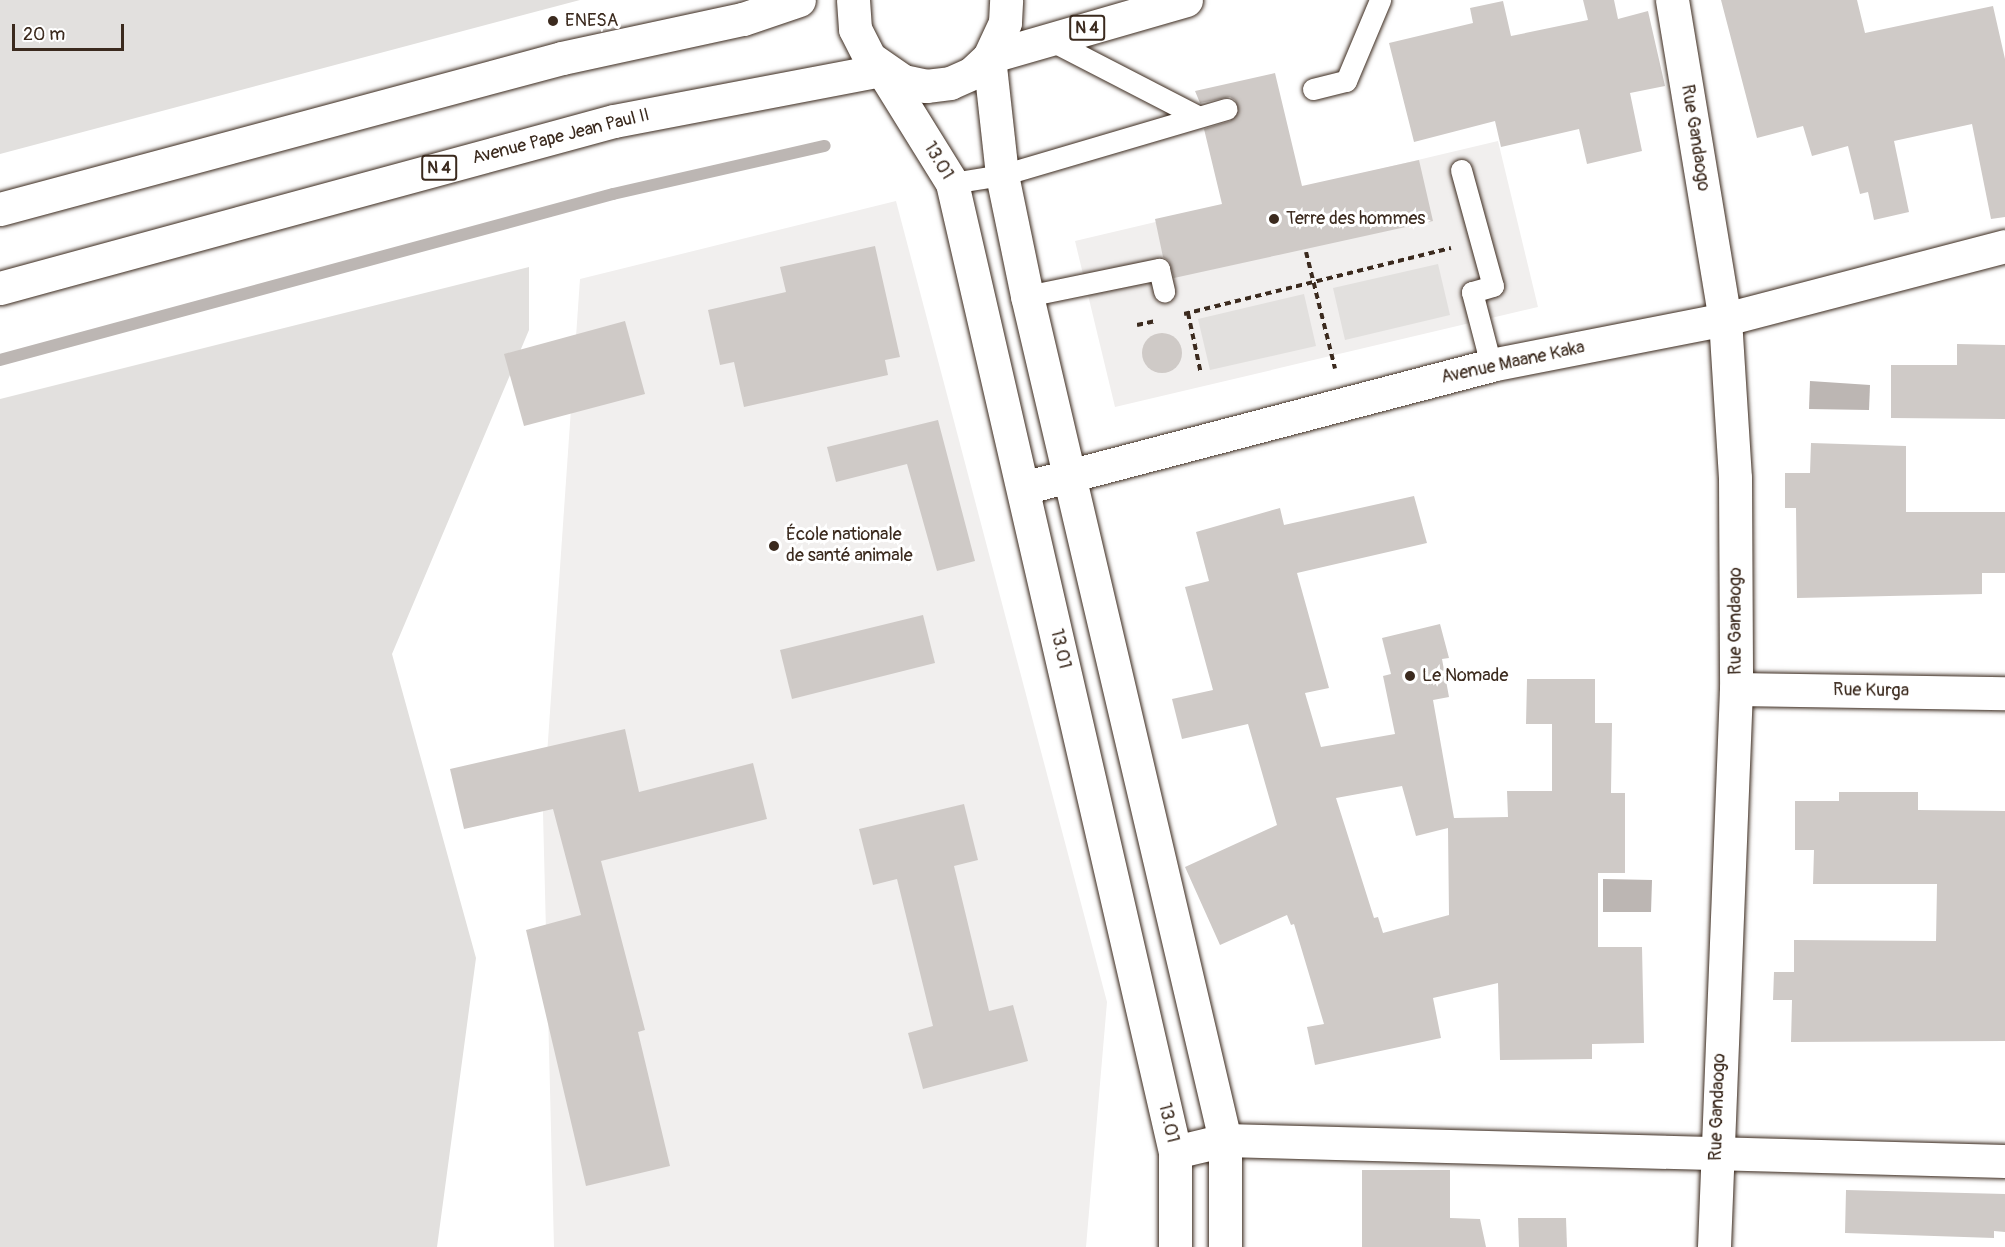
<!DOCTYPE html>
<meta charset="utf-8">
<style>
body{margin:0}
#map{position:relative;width:2005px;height:1247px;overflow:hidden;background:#fff;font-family:Pangolin,sans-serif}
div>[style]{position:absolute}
.built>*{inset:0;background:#f1efee}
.green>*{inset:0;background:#e2e0de}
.water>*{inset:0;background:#bcb6b3}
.stream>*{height:12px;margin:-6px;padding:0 6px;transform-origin:6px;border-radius:6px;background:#bcb6b3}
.building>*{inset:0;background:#cfcac7}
.round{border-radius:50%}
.path>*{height:4px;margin-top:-2px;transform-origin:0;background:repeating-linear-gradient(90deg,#3b2a1e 0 6px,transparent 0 10.5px)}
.roads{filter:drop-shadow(0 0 2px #3b2a1e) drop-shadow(0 0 2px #3b2a1e)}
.lane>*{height:21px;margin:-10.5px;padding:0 10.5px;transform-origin:10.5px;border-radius:10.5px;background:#fff}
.street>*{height:33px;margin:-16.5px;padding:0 16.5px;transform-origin:16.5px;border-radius:16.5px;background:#fff}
.secondary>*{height:33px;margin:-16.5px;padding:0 16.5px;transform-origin:16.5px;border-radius:16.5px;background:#fff}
.highway>*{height:33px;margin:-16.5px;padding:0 16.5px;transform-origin:16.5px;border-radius:16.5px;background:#fff}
.dots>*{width:16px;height:16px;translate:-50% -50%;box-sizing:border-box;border:3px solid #fff;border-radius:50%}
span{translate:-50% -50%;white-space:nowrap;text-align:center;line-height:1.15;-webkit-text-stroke:6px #fff;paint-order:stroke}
.shield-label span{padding:2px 4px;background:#fff;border:2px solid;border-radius:4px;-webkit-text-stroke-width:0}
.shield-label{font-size:16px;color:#3b2a1e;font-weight:700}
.poi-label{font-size:18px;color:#3b2a1e}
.left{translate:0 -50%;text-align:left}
.street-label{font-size:18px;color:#3b2a1e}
.scale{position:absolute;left:12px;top:24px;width:112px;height:27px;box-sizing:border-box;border:3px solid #3b2a1e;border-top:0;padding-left:8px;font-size:18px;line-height:21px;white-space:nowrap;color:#3b2a1e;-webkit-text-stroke:4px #fff;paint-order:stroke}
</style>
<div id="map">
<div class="built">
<i style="clip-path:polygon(1498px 141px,1538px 307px,1115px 407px,1075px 241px)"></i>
<i style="clip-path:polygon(896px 201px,1107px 1002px,1086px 1247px,554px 1247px,543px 813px,580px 279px)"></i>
</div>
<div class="green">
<i style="clip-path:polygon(0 0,580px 0,0 154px)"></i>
<i style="clip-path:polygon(1438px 264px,1450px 315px,1345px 340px,1333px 288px)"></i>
<i style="clip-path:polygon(529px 267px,529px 330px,392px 654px,476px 958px,437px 1247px,0 1247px,0 399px)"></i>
<i style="clip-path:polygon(1304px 294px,1316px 346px,1210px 370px,1198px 319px)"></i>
</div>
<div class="water">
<i style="clip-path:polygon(1810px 381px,1870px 385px,1869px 410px,1809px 409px)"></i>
<i style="clip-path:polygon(1603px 879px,1652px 880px,1651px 912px,1603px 912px)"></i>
</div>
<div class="stream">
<i style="left:0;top:360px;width:635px;rotate:-15.15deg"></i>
<i style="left:613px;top:194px;width:217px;rotate:-12.8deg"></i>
</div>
<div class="building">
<i style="clip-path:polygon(1583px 0,1614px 0,1618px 19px,1648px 11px,1665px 86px,1630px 93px,1642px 151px,1587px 164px,1579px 129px,1501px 147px,1495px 121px,1414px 142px,1389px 43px,1473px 23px,1470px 8px,1503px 1px,1511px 36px,1588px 20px)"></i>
<i style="clip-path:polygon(1721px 0,1857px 0,1865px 33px,1993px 6px,2005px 59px,2005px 217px,1991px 219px,1972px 124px,1894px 141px,1909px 212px,1874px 220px,1868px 192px,1860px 194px,1848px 146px,1812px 156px,1803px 126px,1757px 138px)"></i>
<i style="clip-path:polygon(1275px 73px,1302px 186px,1419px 160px,1433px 221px,1174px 278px,1169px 261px,1163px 257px,1155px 219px,1222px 204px,1204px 129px,1230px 121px,1238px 111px,1235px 100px,1230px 97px,1200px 103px,1195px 91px)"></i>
<i style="clip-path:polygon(875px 246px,900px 357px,885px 360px,888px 375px,744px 407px,734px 362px,720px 365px,708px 310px,786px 292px,780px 267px)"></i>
<i style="clip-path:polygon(625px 321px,645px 394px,524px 426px,504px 354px)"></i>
<i class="round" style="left:1142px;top:333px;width:40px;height:40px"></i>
<i style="clip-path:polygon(1957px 344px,2005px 345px,2005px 419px,1891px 418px,1891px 365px,1957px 365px)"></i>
<i style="clip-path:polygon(938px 420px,975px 561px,937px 571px,907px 464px,836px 482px,827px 447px)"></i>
<i style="clip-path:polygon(1811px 443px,1906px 446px,1906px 512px,2005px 512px,2005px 573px,1982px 573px,1982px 594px,1797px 598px,1796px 508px,1785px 508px,1785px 473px,1810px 473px)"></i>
<i style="clip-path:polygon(evenodd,1414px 496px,1427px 543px,1297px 573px,1329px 688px,1305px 693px,1321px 747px,1395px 734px,1383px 676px,1391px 674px,1382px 638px,1440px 624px,1449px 658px,1442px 659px,1449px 697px,1433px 700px,1454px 818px,1508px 817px,1507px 791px,1552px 791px,1552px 724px,1526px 724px,1527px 679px,1595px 679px,1595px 723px,1612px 723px,1611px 793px,1625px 793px,1625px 873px,1598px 873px,1598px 947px,1642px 947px,1644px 1043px,1592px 1044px,1592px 1059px,1500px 1060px,1498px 983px,1433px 998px,1441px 1038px,1315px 1065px,1307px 1027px,1324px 1024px,1294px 924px,1291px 925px,1287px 915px,1220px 945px,1185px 867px,1277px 825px,1248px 724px,1182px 739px,1172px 699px,1213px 690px,1185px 587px,1209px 581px,1196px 532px,1280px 508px,1284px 525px,1414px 496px,1402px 786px,1416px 836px,1448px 828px,1449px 915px,1383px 933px,1378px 917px,1374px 918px,1336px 798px,1402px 786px)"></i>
<i style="clip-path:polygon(923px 615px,935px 663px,792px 699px,780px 650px)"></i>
<i style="clip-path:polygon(625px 729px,639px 792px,753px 763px,767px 819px,601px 861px,645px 1030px,638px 1032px,670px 1166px,586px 1186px,526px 930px,581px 915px,553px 809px,464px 829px,450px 769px)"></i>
<i style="clip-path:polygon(1839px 792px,1918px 792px,1918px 810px,2005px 811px,2005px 1041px,1791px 1042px,1792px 1000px,1773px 1000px,1774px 972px,1794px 972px,1794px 940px,1936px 941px,1937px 884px,1813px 884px,1814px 850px,1795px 850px,1795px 801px,1839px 801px)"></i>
<i style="clip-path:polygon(964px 804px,978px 860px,954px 866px,989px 1011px,1013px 1005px,1028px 1061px,923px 1089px,908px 1033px,933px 1026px,897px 879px,873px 885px,859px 829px)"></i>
<i style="clip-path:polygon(1362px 1170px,1450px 1170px,1450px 1218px,1480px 1219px,1486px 1247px,1362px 1247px)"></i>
<i style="clip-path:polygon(1846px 1190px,2005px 1194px,2005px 1232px,1994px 1231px,1994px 1238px,1845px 1233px)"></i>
<i style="clip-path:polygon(1518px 1218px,1566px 1218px,1567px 1247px,1519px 1247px)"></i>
</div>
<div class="path">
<i style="left:1306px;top:252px;width:120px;rotate:76deg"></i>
<i style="left:1188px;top:313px;width:62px;rotate:78deg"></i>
<i style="left:1184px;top:314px;width:275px;rotate:-13.9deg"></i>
<i style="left:1137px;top:325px;width:19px;rotate:-12deg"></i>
</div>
<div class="roads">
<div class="lane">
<i style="left:1048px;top:39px;width:168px;rotate:27.3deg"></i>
<i style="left:1313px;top:89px;width:34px;rotate:-14deg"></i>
<i style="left:1346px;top:81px;width:88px;rotate:-67.2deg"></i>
<i style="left:1461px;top:170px;width:120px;rotate:74.6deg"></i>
<i style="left:1493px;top:286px;width:22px;rotate:164deg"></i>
<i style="left:1472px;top:292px;width:75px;rotate:75.4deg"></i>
<i style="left:952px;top:183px;width:51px;rotate:-9.1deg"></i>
<i style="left:1002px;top:175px;width:234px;rotate:-16.4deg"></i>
<i style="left:1027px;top:296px;width:135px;rotate:-11.6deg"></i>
<i style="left:1159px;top:269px;width:23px;rotate:77deg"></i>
</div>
<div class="street">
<i style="left:1672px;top:0;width:323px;rotate:80.6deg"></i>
<i style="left:1725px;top:319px;width:159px;rotate:86.4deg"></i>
<i style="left:1735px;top:478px;width:211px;rotate:89.7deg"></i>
<i style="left:1736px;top:689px;width:558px;rotate:92.26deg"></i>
<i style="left:1023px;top:488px;width:484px;rotate:-14.7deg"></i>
<i style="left:1491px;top:365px;width:238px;rotate:-11.1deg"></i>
<i style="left:1725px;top:319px;width:289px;rotate:-14.6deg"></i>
<i style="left:1736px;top:689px;width:269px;rotate:0.9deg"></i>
<i style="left:1175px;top:1152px;width:51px;rotate:-13.5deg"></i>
<i style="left:1225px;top:1140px;width:780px;rotate:1.54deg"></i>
</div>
<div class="secondary">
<i style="left:989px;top:57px;width:119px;rotate:83.7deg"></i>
<i style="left:1002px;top:175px;width:124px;rotate:78.3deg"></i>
<i style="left:1027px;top:296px;width:867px;rotate:76.8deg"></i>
<i style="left:1225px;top:1140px;width:107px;rotate:90deg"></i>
<i style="left:882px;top:70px;width:133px;rotate:58.2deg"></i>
<i style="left:952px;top:183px;width:994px;rotate:77.04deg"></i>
<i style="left:1175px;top:1152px;width:95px;rotate:90deg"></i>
</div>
<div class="highway">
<i style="left:853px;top:0;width:29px;rotate:86deg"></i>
<i style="left:855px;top:29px;width:33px;rotate:63deg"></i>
<i style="left:870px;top:58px;width:40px;rotate:34.9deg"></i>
<i style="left:903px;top:81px;width:24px;rotate:12deg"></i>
<i style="left:926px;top:86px;width:24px;rotate:-7deg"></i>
<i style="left:950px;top:83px;width:24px;rotate:-24deg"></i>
<i style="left:972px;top:73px;width:23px;rotate:-43deg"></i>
<i style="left:989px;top:57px;width:38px;rotate:-65deg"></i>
<i style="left:1005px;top:22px;width:22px;rotate:-87deg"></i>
<i style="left:989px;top:57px;width:205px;rotate:-16.1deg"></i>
<i style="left:0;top:209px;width:582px;rotate:-15.04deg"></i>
<i style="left:562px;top:58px;width:185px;rotate:-12.2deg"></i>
<i style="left:743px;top:19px;width:59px;rotate:-18.7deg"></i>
<i style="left:0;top:288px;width:636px;rotate:-15.22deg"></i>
<i style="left:614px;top:121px;width:273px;rotate:-10.8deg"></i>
</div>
</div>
<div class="dots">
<i style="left:553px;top:21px;background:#3b2a1e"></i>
<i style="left:1274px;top:219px;background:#3b2a1e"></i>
<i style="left:774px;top:546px;background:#3b2a1e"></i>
<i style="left:1410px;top:676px;background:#3b2a1e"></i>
</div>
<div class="shield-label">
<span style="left:1087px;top:28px">N 4</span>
<span style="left:439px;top:168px">N 4</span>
</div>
<div class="poi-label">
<span class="left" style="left:565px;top:21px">ENESA</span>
<span class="left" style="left:1286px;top:219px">Terre des hommes</span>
<span class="left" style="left:786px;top:546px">École nationale<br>de santé animale</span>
<span class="left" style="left:1422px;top:676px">Le Nomade</span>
</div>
<div class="street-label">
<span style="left:561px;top:137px;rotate:-14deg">Avenue Pape Jean Paul II</span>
<span style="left:1695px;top:138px;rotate:81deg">Rue Gandaogo</span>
<span style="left:938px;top:161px;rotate:59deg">13.01</span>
<span style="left:1513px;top:363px;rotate:-12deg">Avenue Maane Kaka</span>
<span style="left:1736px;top:621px;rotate:-90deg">Rue Gandaogo</span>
<span style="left:1060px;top:649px;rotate:77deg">13.01</span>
<span style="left:1871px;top:691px;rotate:1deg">Rue Kurga</span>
<span style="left:1718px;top:1107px;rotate:-88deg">Rue Gandaogo</span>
<span style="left:1168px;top:1123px;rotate:77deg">13.01</span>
</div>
<div class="scale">20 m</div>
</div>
